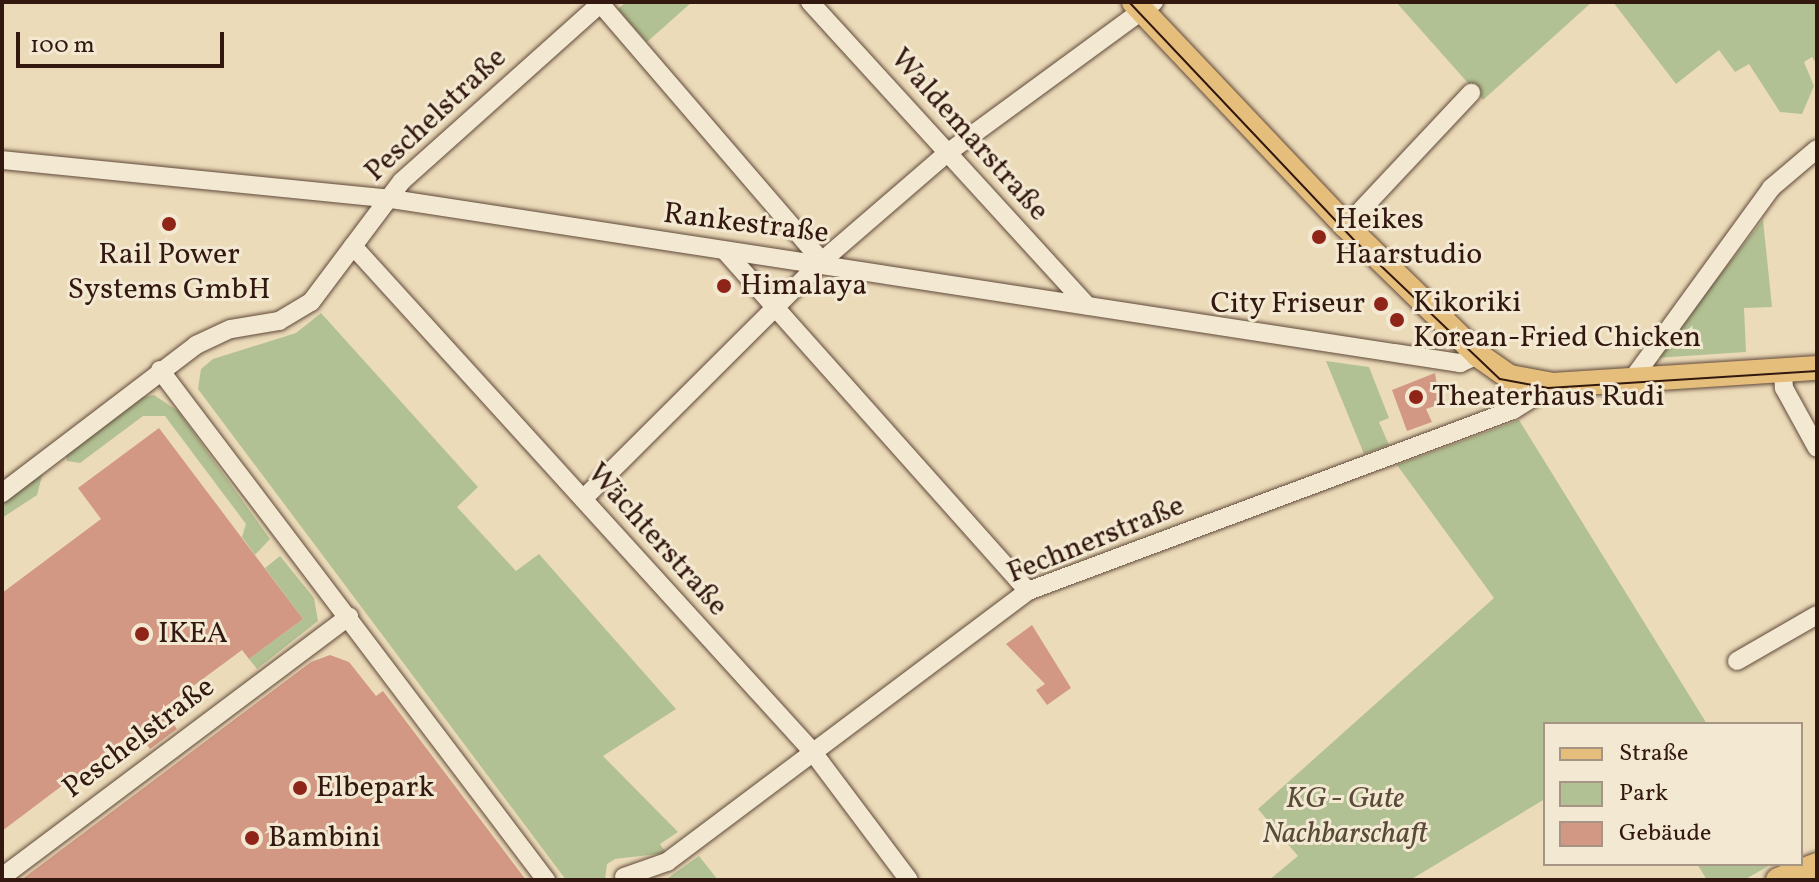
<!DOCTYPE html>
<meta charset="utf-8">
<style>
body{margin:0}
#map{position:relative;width:1819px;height:882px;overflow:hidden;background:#ecdbb9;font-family:Vollkorn,serif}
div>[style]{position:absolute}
.green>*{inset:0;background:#b2c193}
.building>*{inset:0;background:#d29883}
.roads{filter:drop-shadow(0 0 2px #60493a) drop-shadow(0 0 2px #60493a)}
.minor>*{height:18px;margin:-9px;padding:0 9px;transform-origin:9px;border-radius:9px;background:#f3e8d2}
.major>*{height:24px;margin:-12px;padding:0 12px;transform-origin:12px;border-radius:12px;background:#e6be7c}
.tram>*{height:2px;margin:-1px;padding:0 1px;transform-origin:1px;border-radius:1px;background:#32180f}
.dots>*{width:22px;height:22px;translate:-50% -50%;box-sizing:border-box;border:4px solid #f3e8d2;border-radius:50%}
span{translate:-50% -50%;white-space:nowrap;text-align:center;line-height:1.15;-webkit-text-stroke:6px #f3e8d2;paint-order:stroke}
.street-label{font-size:30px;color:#32180f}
.poi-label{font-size:30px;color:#32180f}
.left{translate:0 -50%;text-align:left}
.right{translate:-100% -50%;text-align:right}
.park-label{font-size:30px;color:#584b37;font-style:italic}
.frame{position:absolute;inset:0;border:4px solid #32180f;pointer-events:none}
.legend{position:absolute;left:1543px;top:722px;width:260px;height:144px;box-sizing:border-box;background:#f3e8d2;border:2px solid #a69584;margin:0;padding:10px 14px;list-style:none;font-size:24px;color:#32180f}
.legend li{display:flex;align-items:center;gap:16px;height:40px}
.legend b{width:40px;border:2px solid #a69584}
.scale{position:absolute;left:16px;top:32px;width:208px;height:36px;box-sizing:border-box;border:4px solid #32180f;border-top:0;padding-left:10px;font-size:24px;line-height:28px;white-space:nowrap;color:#32180f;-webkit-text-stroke:6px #f3e8d2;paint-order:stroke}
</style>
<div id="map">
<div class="green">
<i style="clip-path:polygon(626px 2px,692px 2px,647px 42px,618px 9px)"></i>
<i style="clip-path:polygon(1396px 2px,1592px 2px,1483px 100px)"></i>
<i style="clip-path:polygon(1613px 2px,1817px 2px,1817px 65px,1812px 57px,1804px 62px,1814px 86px,1802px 114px,1780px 112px,1749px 64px,1735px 72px,1719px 50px,1676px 84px)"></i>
<i style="clip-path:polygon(1763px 220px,1772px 307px,1744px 308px,1746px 352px,1655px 358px)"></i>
<i style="clip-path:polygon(321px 313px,478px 487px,457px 507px,516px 571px,539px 554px,676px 709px,603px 756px,678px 832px,660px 844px,666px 853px,615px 859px,607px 864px,605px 880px,566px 880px,198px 389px,201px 369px,213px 359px,296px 333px)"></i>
<i style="clip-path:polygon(1326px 361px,1369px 367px,1389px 418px,1379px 422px,1389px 445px,1364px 454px)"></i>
<i style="clip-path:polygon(154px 395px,178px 411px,270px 539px,255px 555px,242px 537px,246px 524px,165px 416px,143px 416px,80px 463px,67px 461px,66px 454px,138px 398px)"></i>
<i style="clip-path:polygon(1519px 420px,1707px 724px,1545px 724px,1545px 799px,1410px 880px,1269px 880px,1298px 856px,1258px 809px,1494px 598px,1397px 465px)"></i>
<i style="clip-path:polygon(43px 472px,37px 495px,2px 518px,2px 504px)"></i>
<i style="clip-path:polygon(280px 556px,314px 598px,318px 621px,257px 669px,249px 659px,303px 619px,265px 568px)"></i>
<i style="clip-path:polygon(699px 856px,718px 880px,665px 880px)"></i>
<i style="clip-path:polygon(1697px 864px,1772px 864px,1744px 880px,1707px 880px)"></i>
</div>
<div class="building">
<i style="clip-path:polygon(1435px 373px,1440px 404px,1426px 409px,1432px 422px,1407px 431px,1392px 390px)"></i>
<i style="clip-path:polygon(159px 428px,303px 619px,249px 659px,242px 650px,162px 709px,177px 729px,150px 749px,136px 730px,2px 831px,2px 593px,101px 519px,78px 488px)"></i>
<i style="clip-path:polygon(1032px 625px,1071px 688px,1047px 705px,1036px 690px,1045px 684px,1006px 644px)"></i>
<i style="clip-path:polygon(330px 655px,349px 662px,376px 696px,383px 691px,526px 880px,21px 880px,311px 662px)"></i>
</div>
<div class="roads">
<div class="minor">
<i style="left:599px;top:2px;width:342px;rotate:49.3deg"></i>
<i style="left:810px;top:2px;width:411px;rotate:47.6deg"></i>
<i style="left:2px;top:160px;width:385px;rotate:5.7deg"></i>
<i style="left:385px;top:198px;width:1088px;rotate:8.73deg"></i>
<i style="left:1460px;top:363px;width:20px;rotate:-24deg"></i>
<i style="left:1346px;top:226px;width:183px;rotate:-46.8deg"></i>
<i style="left:353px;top:246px;width:682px;rotate:47.73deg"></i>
<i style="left:812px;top:751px;width:161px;rotate:53.1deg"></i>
<i style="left:725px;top:251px;width:455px;rotate:48.3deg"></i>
<i style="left:160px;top:370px;width:640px;rotate:52.88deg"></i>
<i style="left:1783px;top:371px;width:17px;rotate:87deg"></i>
<i style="left:1784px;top:388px;width:68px;rotate:61.2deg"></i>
<i style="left:1631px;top:381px;width:238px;rotate:-54deg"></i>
<i style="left:1771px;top:188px;width:60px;rotate:-40.3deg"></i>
<i style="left:2px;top:493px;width:244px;rotate:-37.3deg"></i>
<i style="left:196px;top:345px;width:38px;rotate:-25deg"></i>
<i style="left:231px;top:329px;width:49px;rotate:-9.5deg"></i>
<i style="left:279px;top:321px;width:37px;rotate:-31deg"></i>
<i style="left:311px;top:302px;width:151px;rotate:-53.1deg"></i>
<i style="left:402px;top:181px;width:268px;rotate:-41.8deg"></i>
<i style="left:583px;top:499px;width:337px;rotate:-44.9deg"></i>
<i style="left:822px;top:261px;width:164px;rotate:-40.8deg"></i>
<i style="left:946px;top:154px;width:258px;rotate:-36.2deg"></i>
<i style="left:1737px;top:661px;width:92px;rotate:-29.9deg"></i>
<i style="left:2px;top:877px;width:434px;rotate:-36.9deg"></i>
<i style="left:624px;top:877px;width:46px;rotate:-19.2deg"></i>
<i style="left:667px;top:862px;width:451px;rotate:-36.9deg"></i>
<i style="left:1028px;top:591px;width:518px;rotate:-20.47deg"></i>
<i style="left:1513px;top:410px;width:47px;rotate:-32deg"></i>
</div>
<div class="major">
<i style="left:1134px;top:2px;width:308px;rotate:46.6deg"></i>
<i style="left:1346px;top:226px;width:185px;rotate:44.3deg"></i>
<i style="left:1478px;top:355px;width:39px;rotate:35deg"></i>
<i style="left:1510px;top:377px;width:44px;rotate:10.5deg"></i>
<i style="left:1553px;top:385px;width:265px;rotate:-3.7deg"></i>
<i style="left:1778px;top:880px;width:42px;rotate:-21deg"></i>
</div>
</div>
<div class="tram">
<i style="left:1129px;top:2px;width:333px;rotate:46.6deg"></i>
<i style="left:1358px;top:244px;width:196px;rotate:43.6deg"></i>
<i style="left:1500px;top:379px;width:49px;rotate:10.6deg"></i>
<i style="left:1548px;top:388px;width:270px;rotate:-3.6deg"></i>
</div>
<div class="dots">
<i style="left:169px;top:224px;background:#8f2418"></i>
<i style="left:1319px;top:237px;background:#8f2418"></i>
<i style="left:724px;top:286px;background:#8f2418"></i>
<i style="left:1381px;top:304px;background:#8f2418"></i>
<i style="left:1397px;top:320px;background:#8f2418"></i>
<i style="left:1416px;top:397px;background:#8f2418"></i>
<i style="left:142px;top:634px;background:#8f2418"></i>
<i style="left:300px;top:788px;background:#8f2418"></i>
<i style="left:252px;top:838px;background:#8f2418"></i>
</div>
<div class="street-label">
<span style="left:436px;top:115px;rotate:-43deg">Peschelstraße</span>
<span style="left:969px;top:135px;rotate:48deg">Waldemarstraße</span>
<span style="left:746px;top:224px;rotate:7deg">Rankestraße</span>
<span style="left:657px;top:540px;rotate:48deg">Wächterstraße</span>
<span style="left:1096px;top:540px;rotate:-22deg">Fechnerstraße</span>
<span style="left:139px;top:738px;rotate:-37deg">Peschelstraße</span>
</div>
<div class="poi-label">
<span class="left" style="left:1335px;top:237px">Heikes<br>Haarstudio</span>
<span style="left:169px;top:272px">Rail Power<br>Systems GmbH</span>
<span class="left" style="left:740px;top:286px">Himalaya</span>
<span class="left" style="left:1413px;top:320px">Kikoriki<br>Korean-Fried Chicken</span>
<span class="right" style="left:1365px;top:304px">City Friseur</span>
<span class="left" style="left:1432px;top:397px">Theaterhaus Rudi</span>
<span class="left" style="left:158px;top:634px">IKEA</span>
<span class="left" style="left:316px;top:788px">Elbepark</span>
<span class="left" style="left:268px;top:838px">Bambini</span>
</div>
<div class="park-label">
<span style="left:1345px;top:816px">KG - Gute<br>Nachbarschaft</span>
</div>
<div class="frame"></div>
<ul class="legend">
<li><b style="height:10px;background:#e6be7c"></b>Straße</li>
<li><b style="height:22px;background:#b2c193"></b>Park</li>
<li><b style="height:22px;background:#d29883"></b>Gebäude</li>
</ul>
<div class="scale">100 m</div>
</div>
